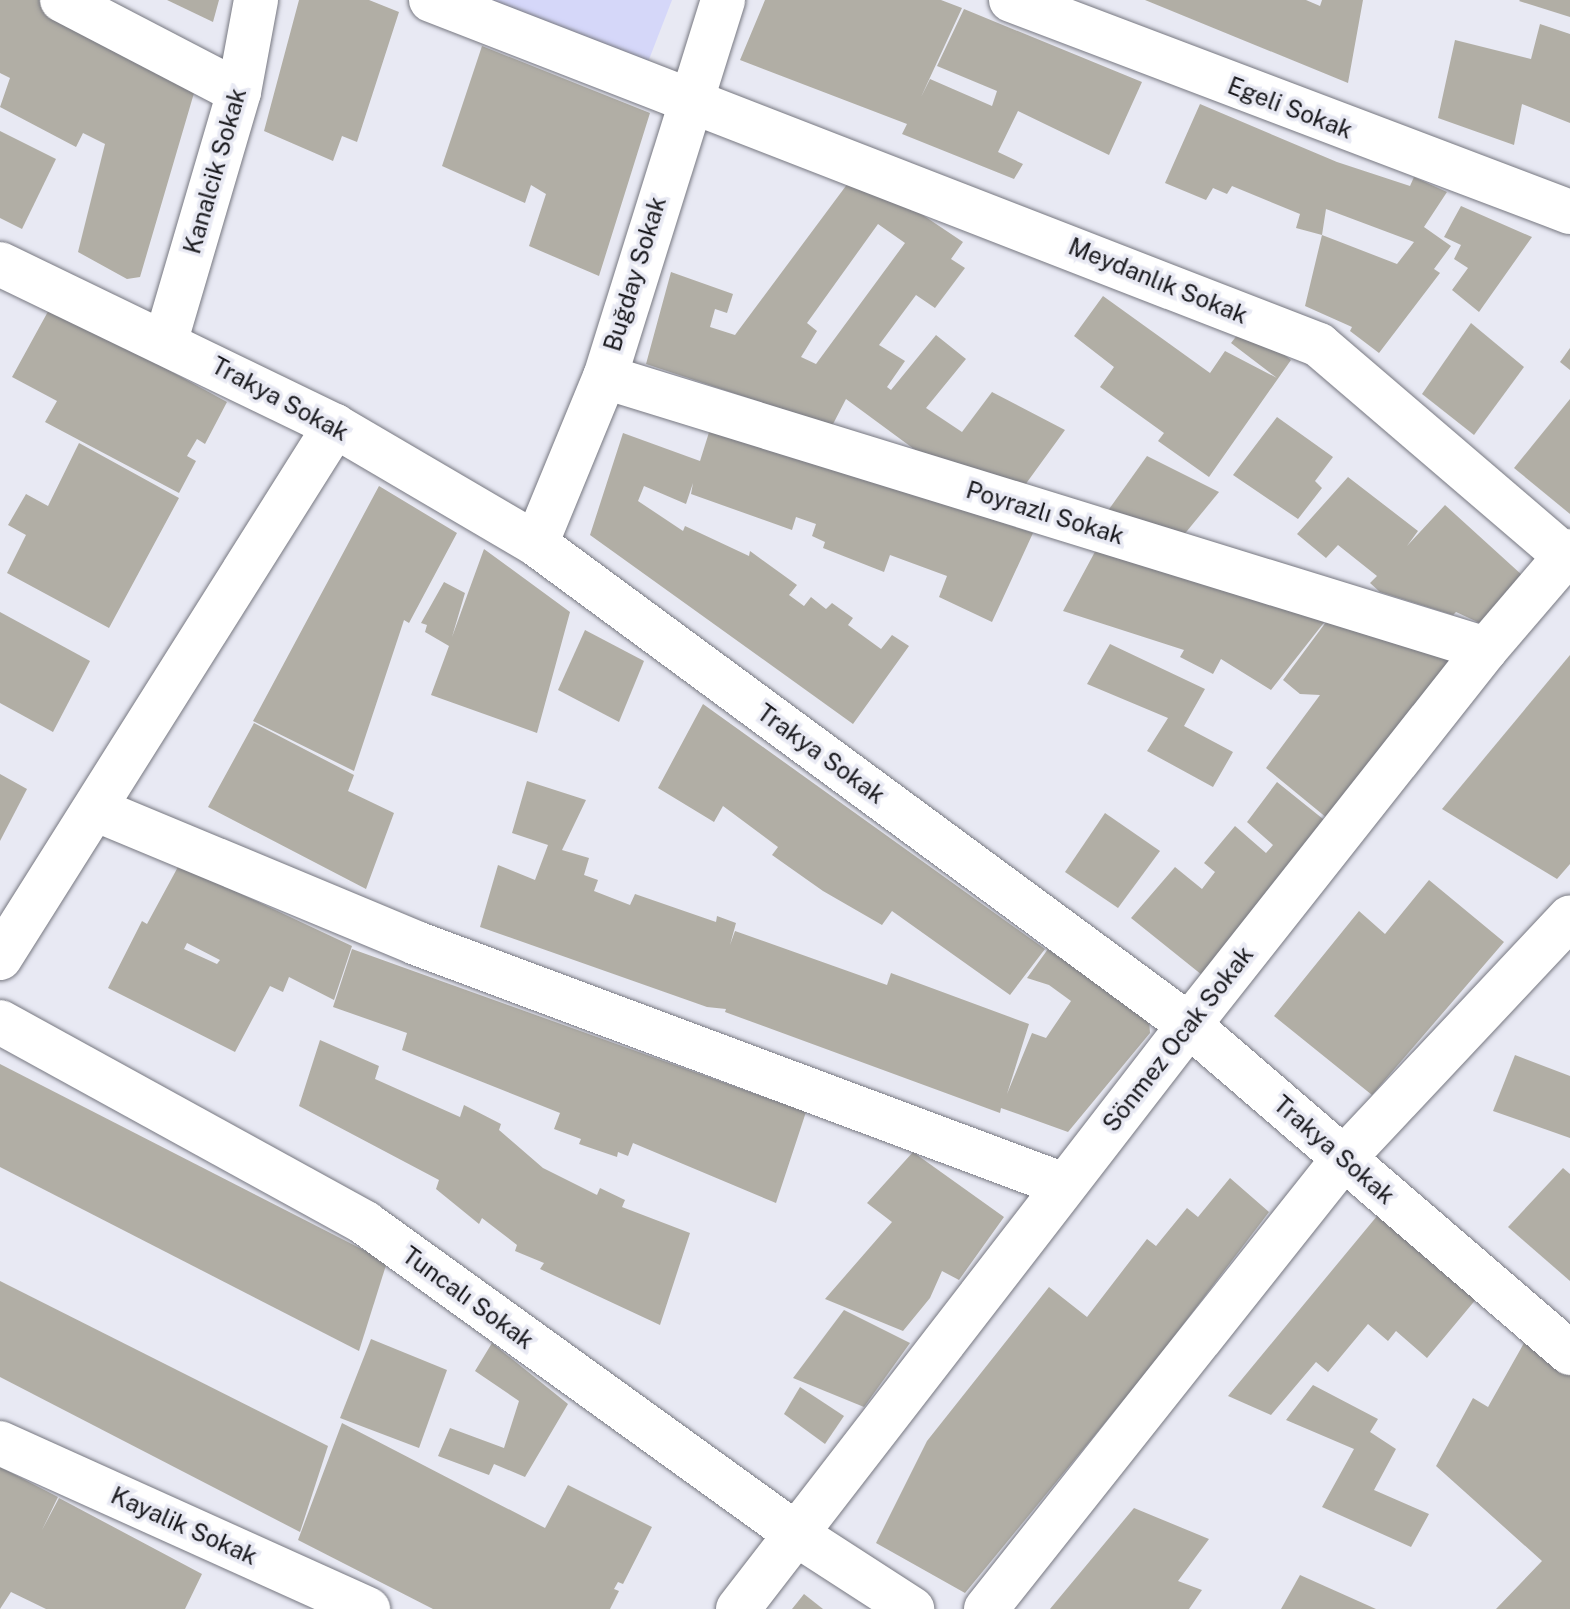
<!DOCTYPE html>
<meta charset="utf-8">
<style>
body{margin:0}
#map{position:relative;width:1570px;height:1609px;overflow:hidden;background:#e8e9f3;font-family:"Public Sans",sans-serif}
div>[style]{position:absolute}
.green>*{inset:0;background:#d5d7f9}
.building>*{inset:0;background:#b1aea5}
.roads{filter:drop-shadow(0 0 2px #777881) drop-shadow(0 0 2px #777881)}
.minor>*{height:44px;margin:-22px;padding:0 22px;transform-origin:22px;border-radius:22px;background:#fff}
span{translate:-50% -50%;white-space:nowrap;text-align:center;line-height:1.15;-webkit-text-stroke:7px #e8e9f3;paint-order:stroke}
.street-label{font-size:24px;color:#19191d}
</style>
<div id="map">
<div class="green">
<i style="clip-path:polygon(475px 0,672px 0,643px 75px)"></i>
</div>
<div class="building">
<i style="clip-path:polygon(0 0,43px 0,199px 76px,140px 277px,127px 279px,78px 252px,105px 144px,83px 133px,76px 147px,0 107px,10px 78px,0 73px)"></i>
<i style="clip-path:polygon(167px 0,219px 0,213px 22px)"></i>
<i style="clip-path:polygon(299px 0,369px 0,399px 12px,357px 142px,342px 136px,333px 161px,264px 131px)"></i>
<i style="clip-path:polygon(765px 0,941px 0,962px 8px,921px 97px,930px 79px,992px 106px,997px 91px,937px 66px,964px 9px,1142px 82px,1109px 155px,1018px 111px,998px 152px,1023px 164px,1014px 179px,902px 134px,907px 124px,740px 60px)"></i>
<i style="clip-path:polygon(1145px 0,1306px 0,1320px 6px,1322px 0,1363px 0,1348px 83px)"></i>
<i style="clip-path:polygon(1520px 0,1570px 0,1570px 17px,1519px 1px)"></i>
<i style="clip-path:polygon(1540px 24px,1570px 34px,1570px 123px,1522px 104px,1514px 145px,1438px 118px,1455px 40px,1531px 59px)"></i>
<i style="clip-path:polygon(482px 46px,650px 113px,599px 276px,529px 246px,546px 194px,531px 185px,525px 203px,442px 166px)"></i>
<i style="clip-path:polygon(1200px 104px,1337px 162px,1410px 186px,1414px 177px,1447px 192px,1424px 227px,1451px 246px,1434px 269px,1440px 273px,1379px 353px,1350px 331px,1352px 327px,1305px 306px,1322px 235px,1397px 264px,1414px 242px,1326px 209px,1322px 235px,1296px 228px,1300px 214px,1232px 186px,1227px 194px,1213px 188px,1206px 200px,1165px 183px)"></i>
<i style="clip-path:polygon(0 131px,56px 159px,22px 229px,0 218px)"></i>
<i style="clip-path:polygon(evenodd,857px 171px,963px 242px,951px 259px,965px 268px,935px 308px,916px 295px,879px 345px,905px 361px,887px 387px,891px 390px,936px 335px,966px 359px,926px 408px,962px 432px,992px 392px,1065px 430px,1017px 496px,937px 466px,846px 399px,832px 426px,646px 364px,671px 272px,733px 294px,727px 313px,715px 309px,710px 327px,735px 335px,857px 171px,878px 224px,905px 243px,816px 364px,801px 357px,817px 331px,807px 323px,878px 224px)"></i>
<i style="clip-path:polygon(1461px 206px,1532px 237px,1479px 312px,1452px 290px,1468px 268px,1454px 259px,1461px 245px,1444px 237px)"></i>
<i style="clip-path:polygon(1103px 296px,1210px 373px,1225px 351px,1277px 378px,1231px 343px,1246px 324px,1291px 360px,1209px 477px,1158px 441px,1164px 433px,1100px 387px,1114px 367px,1074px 336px)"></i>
<i style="clip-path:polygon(51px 306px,227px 402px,205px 444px,197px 439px,187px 456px,196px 461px,179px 493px,45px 422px,57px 401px,12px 377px)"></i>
<i style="clip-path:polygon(1471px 323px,1524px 367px,1474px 435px,1422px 394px)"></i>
<i style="clip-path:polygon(1570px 348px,1570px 370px,1560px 362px)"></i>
<i style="clip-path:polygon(1570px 399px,1570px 514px,1514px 468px)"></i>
<i style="clip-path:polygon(1277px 417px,1333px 457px,1315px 481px,1322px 488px,1298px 519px,1233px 475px)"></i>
<i style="clip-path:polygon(711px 426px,1033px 533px,992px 622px,939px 597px,947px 576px,890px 555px,884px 572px,823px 548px,825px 542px,812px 536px,816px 524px,796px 517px,792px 530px,691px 494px,693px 483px,686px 504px,644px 486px,638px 501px,683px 531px,685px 526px,749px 556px,750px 551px,797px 585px,789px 595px,804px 606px,811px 597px,826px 609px,832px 603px,853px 618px,848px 625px,881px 649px,892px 635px,909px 646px,853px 724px,590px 535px,623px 433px,700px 461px)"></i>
<i style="clip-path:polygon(79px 443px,179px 498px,109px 628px,7px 573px,26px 535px,8px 525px,26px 494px,48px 506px)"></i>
<i style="clip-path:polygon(1147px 456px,1219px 492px,1178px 542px,1107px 512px)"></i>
<i style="clip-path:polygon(1348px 477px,1418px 531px,1407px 546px,1445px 505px,1522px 575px,1484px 625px,1456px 612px,1453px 615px,1380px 592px,1370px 583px,1377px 576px,1338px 545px,1326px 558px,1297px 534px)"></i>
<i style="clip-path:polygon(379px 486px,457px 533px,409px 623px,404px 620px,354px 771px,253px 721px)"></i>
<i style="clip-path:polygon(1097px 548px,1326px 620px,1271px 690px,1221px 659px,1213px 674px,1180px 657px,1184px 650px,1063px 611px)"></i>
<i style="clip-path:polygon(484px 549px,570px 612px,537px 733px,431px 695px,449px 646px,425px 632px,427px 625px,421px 623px,444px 582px,465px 593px,452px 637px)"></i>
<i style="clip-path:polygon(0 612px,90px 661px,53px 732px,0 703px)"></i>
<i style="clip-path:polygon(1329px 618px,1460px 659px,1333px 823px,1266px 768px,1320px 695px,1300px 694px,1283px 680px)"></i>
<i style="clip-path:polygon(585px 630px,644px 661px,619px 722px,558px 690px)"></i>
<i style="clip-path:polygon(1110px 644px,1205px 689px,1184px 726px,1233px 752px,1213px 787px,1147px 751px,1168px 718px,1087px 684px)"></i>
<i style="clip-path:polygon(1570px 655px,1570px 864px,1557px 879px,1442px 809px)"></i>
<i style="clip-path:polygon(703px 704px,1045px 949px,1010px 995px,892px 911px,882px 925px,823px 891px,772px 855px,778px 847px,723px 806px,714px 822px,658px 788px)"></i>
<i style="clip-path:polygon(254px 723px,354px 775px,348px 791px,394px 813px,366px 889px,208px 807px)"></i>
<i style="clip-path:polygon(0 774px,27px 789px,0 841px)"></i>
<i style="clip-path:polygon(527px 781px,586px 800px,562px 850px,589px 858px,584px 875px,598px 880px,594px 891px,630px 905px,635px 894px,716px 922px,717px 916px,736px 923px,730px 945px,735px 931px,887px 985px,891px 973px,1029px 1024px,1007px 1094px,1032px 1033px,1046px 1038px,1071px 1001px,1049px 985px,1027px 978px,1048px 949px,1149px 1020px,1150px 1033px,1068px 1132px,1001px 1108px,1000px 1113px,725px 1012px,726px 1009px,707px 1007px,480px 927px,498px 865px,535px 880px,548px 845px,512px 833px)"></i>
<i style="clip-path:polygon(1277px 782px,1333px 827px,1207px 979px,1131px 918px,1175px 867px,1202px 889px,1215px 872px,1204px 863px,1235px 826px,1266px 853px,1273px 845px,1247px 822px)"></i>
<i style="clip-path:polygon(1105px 813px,1160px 851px,1118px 908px,1065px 872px)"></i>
<i style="clip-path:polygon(evenodd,179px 865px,352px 946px,334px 1000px,289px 977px,283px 992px,270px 986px,235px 1052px,108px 988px,142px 921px,147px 924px,179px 865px,187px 943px,220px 960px,217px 964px,184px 949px,187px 943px)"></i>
<i style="clip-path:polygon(1429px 880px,1504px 942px,1372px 1095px,1274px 1016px,1359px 911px,1385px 934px)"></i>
<i style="clip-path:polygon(352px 949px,806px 1112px,776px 1203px,633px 1143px,628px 1156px,618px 1152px,617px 1157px,579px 1144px,581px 1139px,554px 1129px,560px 1113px,402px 1050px,407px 1033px,333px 1007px)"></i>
<i style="clip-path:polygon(320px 1040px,379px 1066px,375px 1079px,460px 1117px,464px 1105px,501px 1124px,499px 1130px,543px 1168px,597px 1195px,600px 1188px,625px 1200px,622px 1207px,690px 1233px,660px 1325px,540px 1269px,544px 1263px,515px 1251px,517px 1245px,482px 1218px,479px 1224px,436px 1189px,439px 1180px,299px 1106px)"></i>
<i style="clip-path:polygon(1515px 1055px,1570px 1076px,1570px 1138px,1493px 1111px)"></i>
<i style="clip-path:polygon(0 1064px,387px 1262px,359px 1351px,0 1167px)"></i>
<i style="clip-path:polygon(913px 1152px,1004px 1217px,959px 1280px,942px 1271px,930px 1298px,903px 1331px,825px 1299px,892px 1222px,867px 1203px)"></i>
<i style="clip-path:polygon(1563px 1168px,1570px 1174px,1570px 1281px,1508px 1227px)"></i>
<i style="clip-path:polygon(1230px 1178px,1269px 1212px,1150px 1368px,965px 1593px,876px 1543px,927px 1441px,1049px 1287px,1087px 1317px,1147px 1239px,1156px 1246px,1187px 1208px,1198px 1217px)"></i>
<i style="clip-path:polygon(1382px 1210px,1477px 1298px,1427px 1358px,1396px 1331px,1388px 1341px,1368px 1324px,1328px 1372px,1316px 1362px,1271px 1415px,1228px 1396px)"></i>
<i style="clip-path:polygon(0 1281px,328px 1446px,300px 1532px,0 1377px)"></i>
<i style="clip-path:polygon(844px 1310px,910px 1343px,864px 1407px,793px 1378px)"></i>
<i style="clip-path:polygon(1528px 1336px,1570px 1372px,1570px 1609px,1496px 1609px,1542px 1561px,1436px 1466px,1473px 1398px,1488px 1407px)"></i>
<i style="clip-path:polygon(371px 1339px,447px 1370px,419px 1448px,340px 1418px)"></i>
<i style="clip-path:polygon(492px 1343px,568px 1404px,525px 1477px,494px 1464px,489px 1475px,438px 1456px,450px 1428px,504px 1448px,519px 1401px,475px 1371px)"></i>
<i style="clip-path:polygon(1313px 1385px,1378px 1419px,1370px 1432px,1396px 1449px,1374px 1490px,1429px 1514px,1411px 1547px,1322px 1507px,1354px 1449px,1286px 1420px)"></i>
<i style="clip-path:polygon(800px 1387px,844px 1416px,825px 1444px,784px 1414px)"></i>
<i style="clip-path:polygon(342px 1423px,545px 1528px,568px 1485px,652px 1527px,623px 1584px,618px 1582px,614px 1589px,619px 1591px,610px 1609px,433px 1609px,298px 1540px)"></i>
<i style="clip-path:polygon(0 1467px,58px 1497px,42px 1530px,59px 1498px,202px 1574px,185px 1609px,46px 1609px,11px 1592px,0 1609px)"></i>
<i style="clip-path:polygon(1134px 1508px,1209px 1539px,1178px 1581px,1202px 1590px,1189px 1609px,1050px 1609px)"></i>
<i style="clip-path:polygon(1300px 1575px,1376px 1609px,1281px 1609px)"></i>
<i style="clip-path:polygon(804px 1594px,823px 1609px,792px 1609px)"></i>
</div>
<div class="roads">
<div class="minor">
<i style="left:62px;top:0;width:199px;rotate:27.5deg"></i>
<i style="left:431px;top:0;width:953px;rotate:21.23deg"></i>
<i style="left:1319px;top:345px;width:330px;rotate:40.6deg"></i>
<i style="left:1011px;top:0;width:598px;rotate:20.77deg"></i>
<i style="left:0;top:264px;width:372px;rotate:25.8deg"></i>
<i style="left:335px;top:426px;width:233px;rotate:30.4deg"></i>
<i style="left:536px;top:544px;width:811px;rotate:36.38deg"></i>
<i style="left:1189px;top:1025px;width:503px;rotate:40.72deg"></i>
<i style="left:166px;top:340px;width:259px;rotate:-73.6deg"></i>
<i style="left:239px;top:92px;width:94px;rotate:-79.5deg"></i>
<i style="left:605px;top:377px;width:922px;rotate:17.16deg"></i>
<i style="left:536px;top:544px;width:181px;rotate:-67.6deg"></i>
<i style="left:605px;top:377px;width:395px;rotate:-72.6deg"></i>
<i style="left:97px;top:810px;width:346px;rotate:22.6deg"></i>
<i style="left:416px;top:943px;width:692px;rotate:20.48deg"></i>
<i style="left:0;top:958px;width:629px;rotate:-57.8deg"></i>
<i style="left:0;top:1022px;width:417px;rotate:28.8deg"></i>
<i style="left:365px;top:1223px;width:535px;rotate:35.8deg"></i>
<i style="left:799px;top:1536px;width:135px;rotate:32.9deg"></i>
<i style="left:0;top:1443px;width:404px;rotate:24.3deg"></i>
<i style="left:738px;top:1609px;width:738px;rotate:-52.32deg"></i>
<i style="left:1189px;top:1025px;width:479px;rotate:-51.7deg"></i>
<i style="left:1486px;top:649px;width:129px;rotate:-49.4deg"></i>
<i style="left:986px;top:1609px;width:576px;rotate:-51.56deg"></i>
<i style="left:1344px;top:1158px;width:330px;rotate:-46.8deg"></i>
</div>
</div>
<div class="street-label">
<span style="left:1290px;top:108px;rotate:21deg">Egeli Sokak</span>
<span style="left:215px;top:171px;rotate:-74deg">Kanalcik Sokak</span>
<span style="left:635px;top:274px;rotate:-73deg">Buğday Sokak</span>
<span style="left:1158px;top:281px;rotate:22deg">Meydanlık Sokak</span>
<span style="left:280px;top:399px;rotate:28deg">Trakya Sokak</span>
<span style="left:1045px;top:513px;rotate:17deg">Poyrazlı Sokak</span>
<span style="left:821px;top:754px;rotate:36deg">Trakya Sokak</span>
<span style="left:1178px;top:1039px;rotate:-52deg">Sönmez Ocak Sokak</span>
<span style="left:1334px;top:1150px;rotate:41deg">Trakya Sokak</span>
<span style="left:468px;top:1298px;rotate:36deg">Tuncalı Sokak</span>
<span style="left:184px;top:1526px;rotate:24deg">Kayalik Sokak</span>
</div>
</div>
